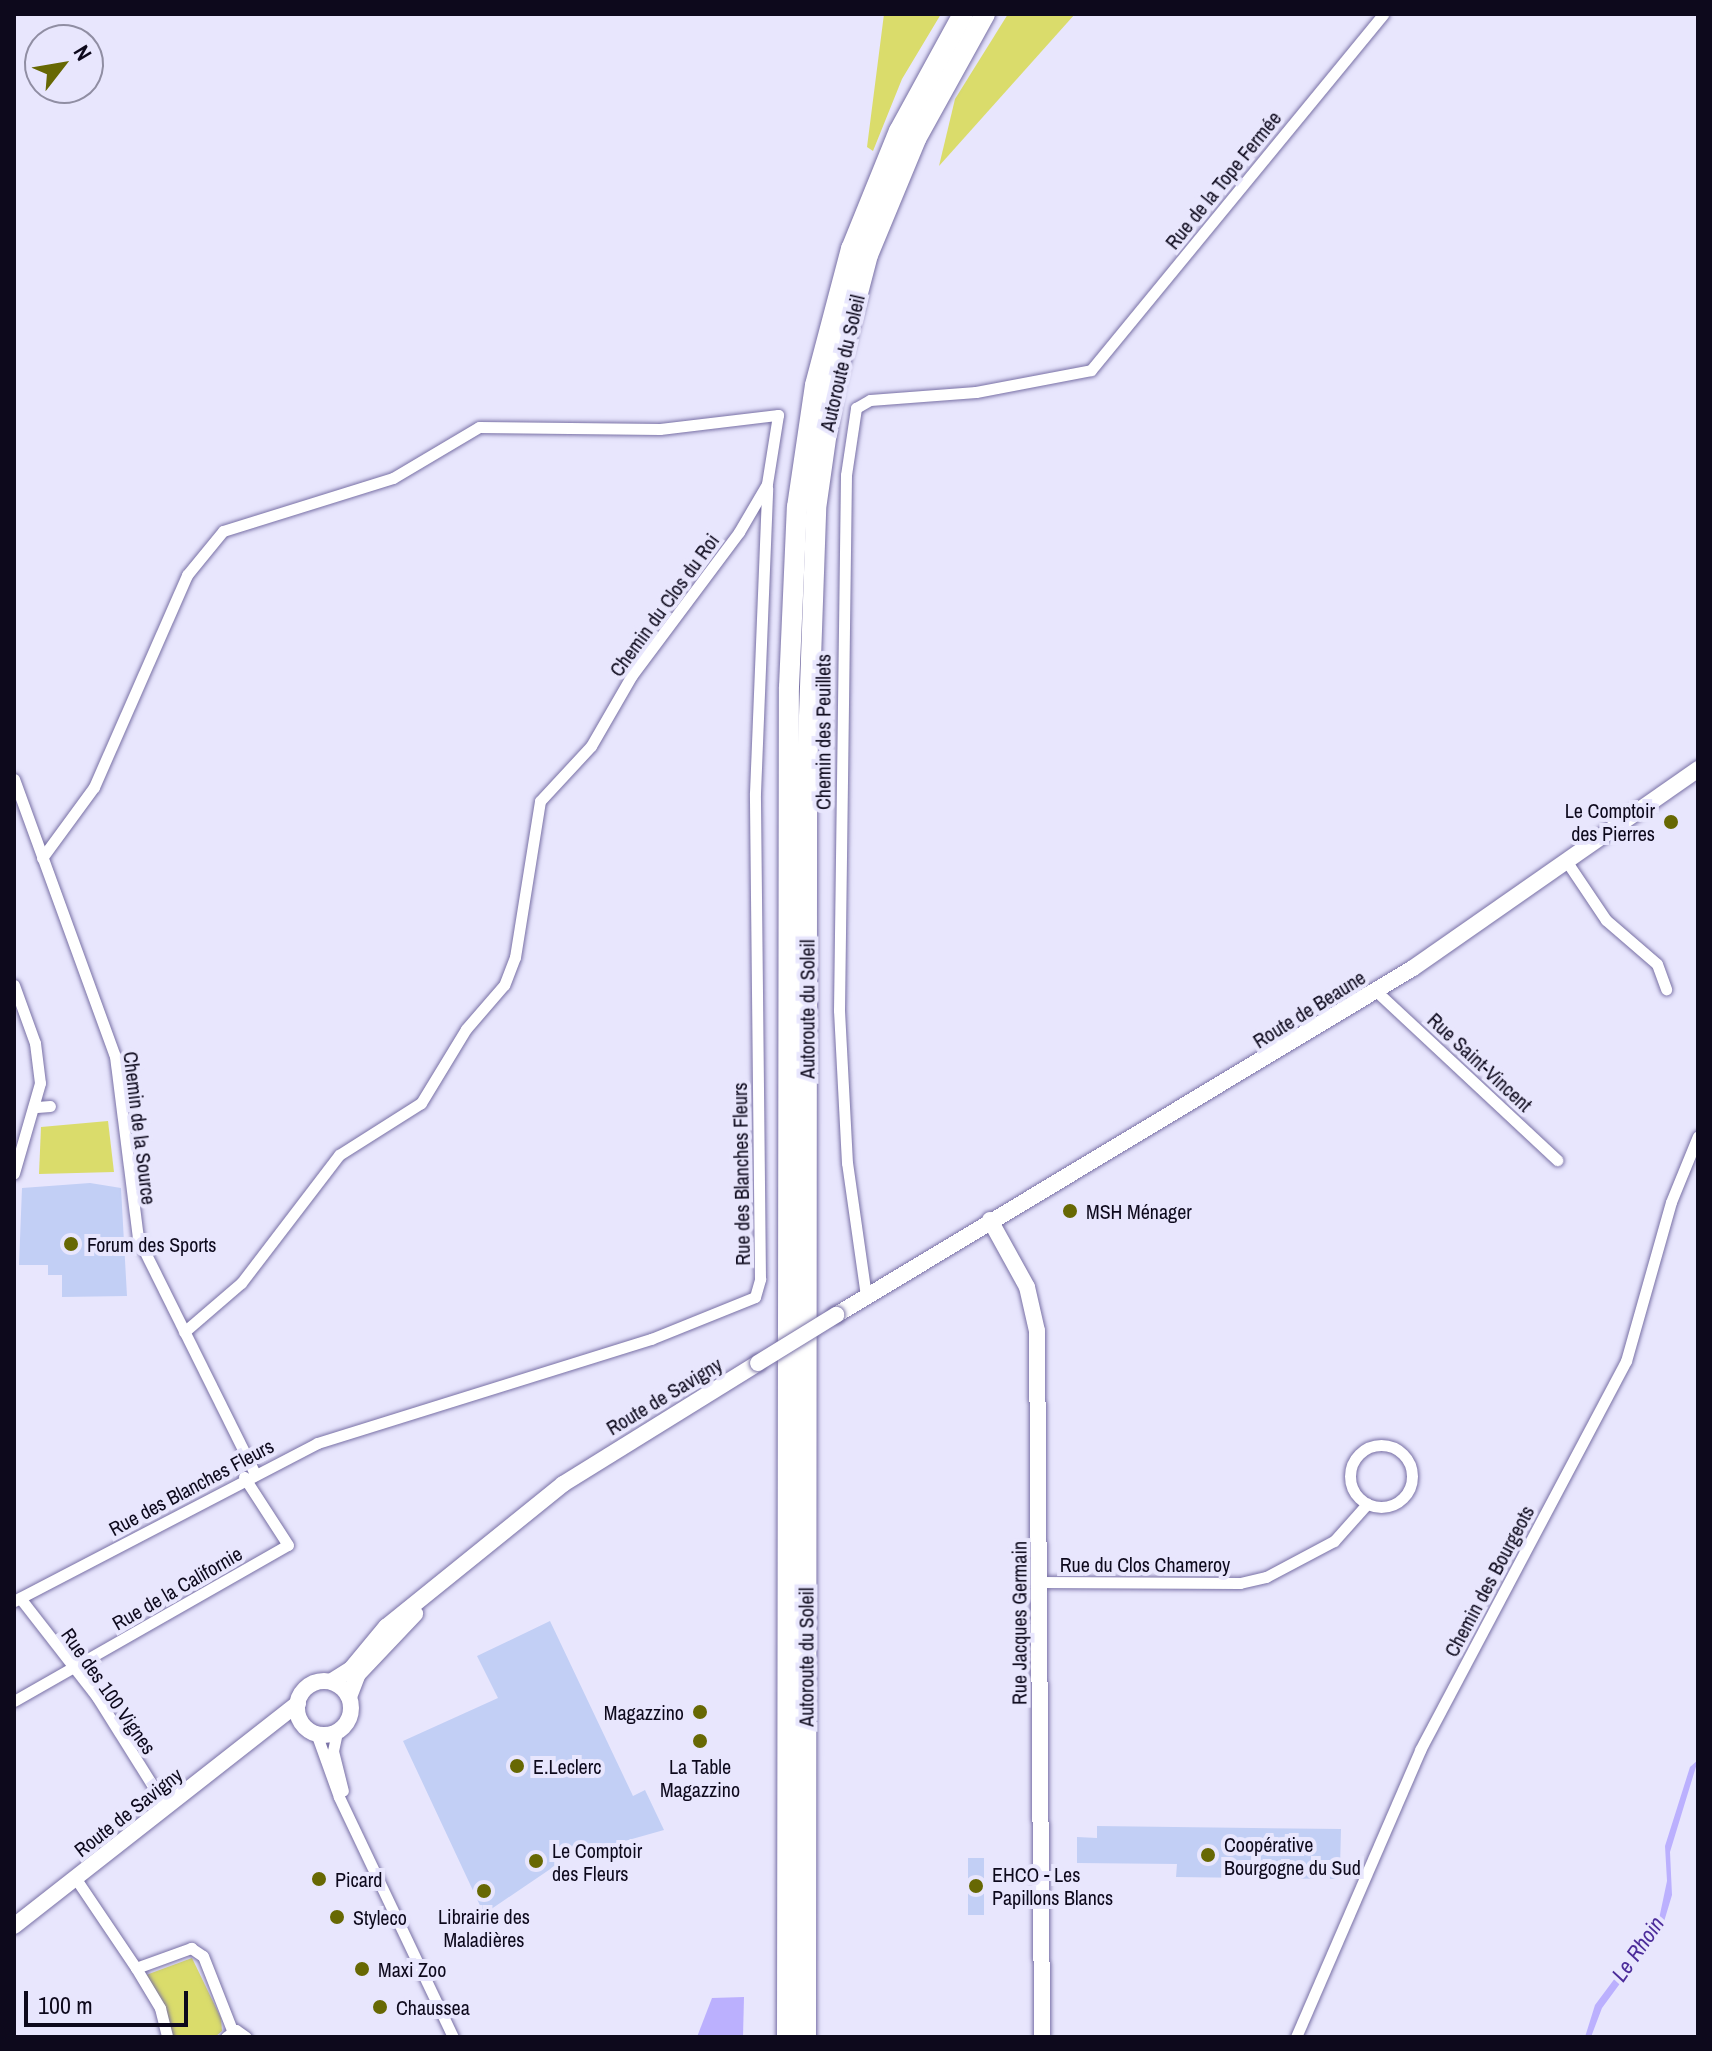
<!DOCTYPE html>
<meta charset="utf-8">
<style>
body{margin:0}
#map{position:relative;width:1712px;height:2051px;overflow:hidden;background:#e8e6fd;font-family:"Archivo Narrow",sans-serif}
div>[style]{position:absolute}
.green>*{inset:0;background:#dadc6b}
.water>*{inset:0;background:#bbb0fe}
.building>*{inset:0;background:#c2cff5}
.roads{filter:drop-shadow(0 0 2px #7870a5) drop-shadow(0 0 2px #7870a5)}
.street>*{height:11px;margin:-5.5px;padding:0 5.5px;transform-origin:5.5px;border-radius:5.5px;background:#fff}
.street>.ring{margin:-5.5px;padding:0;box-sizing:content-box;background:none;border:11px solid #fff;border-radius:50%}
.secondary>*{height:16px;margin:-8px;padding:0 8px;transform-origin:8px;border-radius:8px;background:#fff}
.secondary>.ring{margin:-8px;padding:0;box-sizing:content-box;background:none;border:16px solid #fff;border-radius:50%}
.highway>*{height:20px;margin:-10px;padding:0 10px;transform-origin:10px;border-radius:10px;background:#fff}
.bridges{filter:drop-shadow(0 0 2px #7870a5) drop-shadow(0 0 2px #7870a5)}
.secondary-bridge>*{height:16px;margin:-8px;padding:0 8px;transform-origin:8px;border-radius:8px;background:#fff}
.dots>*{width:22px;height:22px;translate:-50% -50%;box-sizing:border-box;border:4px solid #e8e6fd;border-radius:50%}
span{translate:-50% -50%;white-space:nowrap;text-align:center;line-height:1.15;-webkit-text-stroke:8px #e8e6fd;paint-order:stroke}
.street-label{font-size:20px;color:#0d091c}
.poi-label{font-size:20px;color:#0d091c}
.right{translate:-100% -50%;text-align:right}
.left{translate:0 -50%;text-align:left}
.water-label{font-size:22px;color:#4c2c9a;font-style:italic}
.frame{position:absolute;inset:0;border:16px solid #0d091c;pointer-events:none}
.north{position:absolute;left:24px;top:24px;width:80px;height:80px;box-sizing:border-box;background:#e8e6fd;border:2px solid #908ea3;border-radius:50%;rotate:59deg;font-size:22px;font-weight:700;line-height:32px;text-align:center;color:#0d091c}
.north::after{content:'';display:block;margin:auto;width:28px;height:36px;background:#676803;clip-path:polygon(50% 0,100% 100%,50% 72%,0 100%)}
.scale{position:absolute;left:24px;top:1991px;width:164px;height:36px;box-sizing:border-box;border:4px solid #0d091c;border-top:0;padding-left:10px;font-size:24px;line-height:28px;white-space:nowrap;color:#0d091c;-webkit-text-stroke:6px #e8e6fd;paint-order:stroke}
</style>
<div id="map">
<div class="green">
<i style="clip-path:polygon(884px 14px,941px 14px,902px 79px,873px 151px,867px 147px)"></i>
<i style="clip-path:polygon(1008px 14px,1075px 14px,939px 166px,955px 99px)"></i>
<i style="clip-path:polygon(108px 1121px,114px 1172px,39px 1174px,41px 1127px)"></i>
<i style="clip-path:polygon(192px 1958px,221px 2018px,222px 2031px,215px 2037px,171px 2037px,146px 1975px)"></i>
</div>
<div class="water">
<i style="clip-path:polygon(1698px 1760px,1670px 1852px,1672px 1895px,1663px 1925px,1602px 2008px,1591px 2037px,1585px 2037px,1595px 2005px,1659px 1919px,1667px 1881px,1665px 1846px,1690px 1767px)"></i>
<i style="clip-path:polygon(744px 1997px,743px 2037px,697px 2037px,712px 1998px)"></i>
</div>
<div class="building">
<i style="clip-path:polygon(90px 1183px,121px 1188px,127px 1296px,62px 1297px,62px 1275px,48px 1275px,48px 1265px,19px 1265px,22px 1188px)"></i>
<i style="clip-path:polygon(550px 1621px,633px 1796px,645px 1790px,664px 1830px,568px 1857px,484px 1914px,403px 1741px,498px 1698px,477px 1656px)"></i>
<i style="clip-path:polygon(1097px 1826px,1341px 1829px,1340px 1868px,1335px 1879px,1176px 1877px,1177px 1864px,1077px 1863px,1077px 1837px,1097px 1838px)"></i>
<i style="clip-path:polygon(968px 1858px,984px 1858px,984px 1915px,968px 1915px)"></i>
</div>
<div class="roads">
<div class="street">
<i style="left:14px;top:779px;width:295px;rotate:70deg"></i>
<i style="left:115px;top:1056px;width:183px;rotate:82.8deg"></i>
<i style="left:138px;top:1238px;width:261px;rotate:63.6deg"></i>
<i style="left:42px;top:858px;width:88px;rotate:-53.8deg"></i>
<i style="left:94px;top:787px;width:232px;rotate:-66.3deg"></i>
<i style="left:187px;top:575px;width:57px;rotate:-50.7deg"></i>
<i style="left:223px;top:531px;width:178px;rotate:-17.3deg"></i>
<i style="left:393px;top:478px;width:100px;rotate:-30.7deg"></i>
<i style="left:479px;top:427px;width:181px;rotate:0.6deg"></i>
<i style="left:660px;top:429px;width:119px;rotate:-6.8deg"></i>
<i style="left:778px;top:415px;width:70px;rotate:99.1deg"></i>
<i style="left:767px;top:484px;width:56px;rotate:120.3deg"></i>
<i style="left:739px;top:532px;width:179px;rotate:126.8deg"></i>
<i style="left:632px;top:675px;width:82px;rotate:120deg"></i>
<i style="left:591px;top:746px;width:75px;rotate:132.8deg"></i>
<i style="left:540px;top:801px;width:158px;rotate:99.1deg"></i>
<i style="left:515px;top:957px;width:30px;rotate:111deg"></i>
<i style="left:504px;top:985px;width:58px;rotate:130.8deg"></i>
<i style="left:466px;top:1029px;width:87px;rotate:121.3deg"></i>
<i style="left:421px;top:1103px;width:97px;rotate:147.6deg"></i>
<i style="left:339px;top:1155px;width:161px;rotate:127.4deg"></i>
<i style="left:241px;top:1283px;width:75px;rotate:139.3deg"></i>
<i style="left:1567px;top:862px;width:70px;rotate:56.1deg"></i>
<i style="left:1606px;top:920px;width:67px;rotate:40.8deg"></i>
<i style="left:1657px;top:964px;width:27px;rotate:70deg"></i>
<i style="left:14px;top:985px;width:62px;rotate:70.1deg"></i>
<i style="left:35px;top:1043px;width:40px;rotate:82.9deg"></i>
<i style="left:40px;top:1083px;width:94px;rotate:106.1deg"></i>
<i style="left:1376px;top:991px;width:248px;rotate:43deg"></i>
<i style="left:37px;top:1107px;width:13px;rotate:-4deg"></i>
<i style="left:866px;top:1296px;width:134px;rotate:-98.1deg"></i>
<i style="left:847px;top:1163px;width:153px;rotate:-93deg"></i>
<i style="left:839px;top:1010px;width:535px;rotate:-89.25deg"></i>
<i style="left:846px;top:475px;width:68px;rotate:-81.5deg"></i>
<i style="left:856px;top:408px;width:16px;rotate:-30deg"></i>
<i style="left:870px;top:400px;width:106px;rotate:-4.3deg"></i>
<i style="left:976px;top:392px;width:117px;rotate:-10.8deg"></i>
<i style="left:1091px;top:370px;width:460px;rotate:-50.6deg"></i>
<i class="ring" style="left:1350px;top:1445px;width:51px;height:51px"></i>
<i style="left:1039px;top:1582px;width:201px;rotate:0.3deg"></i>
<i style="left:1240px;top:1583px;width:27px;rotate:-13deg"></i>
<i style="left:1266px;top:1577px;width:77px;rotate:-27.9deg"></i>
<i style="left:1334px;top:1541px;width:50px;rotate:-48.3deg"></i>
<i style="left:20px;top:1598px;width:125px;rotate:52.1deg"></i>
<i style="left:97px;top:1697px;width:130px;rotate:57.9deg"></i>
<i style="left:14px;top:1601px;width:342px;rotate:-27.5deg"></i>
<i style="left:317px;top:1443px;width:350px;rotate:-17.3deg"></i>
<i style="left:651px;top:1339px;width:112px;rotate:-22deg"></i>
<i style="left:755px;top:1297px;width:19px;rotate:-74deg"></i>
<i style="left:760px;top:1279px;width:486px;rotate:-90.6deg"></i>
<i style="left:755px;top:793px;width:305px;rotate:-87.7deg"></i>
<i style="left:14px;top:1701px;width:315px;rotate:-29.7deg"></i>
<i style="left:288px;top:1545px;width:81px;rotate:-122.9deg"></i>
<i style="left:337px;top:1732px;width:19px;rotate:102deg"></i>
<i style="left:333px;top:1751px;width:41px;rotate:76deg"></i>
<i style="left:316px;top:1733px;width:68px;rotate:70.2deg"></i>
<i style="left:339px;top:1797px;width:266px;rotate:64.6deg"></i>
<i style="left:76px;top:1879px;width:107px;rotate:56deg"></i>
<i style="left:136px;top:1968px;width:59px;rotate:-20deg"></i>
<i style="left:191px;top:1948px;width:14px;rotate:34deg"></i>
<i style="left:203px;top:1956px;width:79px;rotate:68.6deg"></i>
<i style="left:136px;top:1968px;width:47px;rotate:59deg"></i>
<i style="left:160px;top:2008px;width:30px;rotate:76deg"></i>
<i style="left:226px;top:2037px;width:12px;rotate:-35deg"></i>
<i style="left:236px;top:2030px;width:12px;rotate:35deg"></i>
<i style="left:1296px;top:2037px;width:313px;rotate:-66.6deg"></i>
<i style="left:1420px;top:1750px;width:440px;rotate:-62.1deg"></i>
<i style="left:1626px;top:1361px;width:165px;rotate:-74.2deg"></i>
<i style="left:1671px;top:1202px;width:71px;rotate:-67.8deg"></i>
</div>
<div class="secondary">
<i style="left:990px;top:1220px;width:77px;rotate:61.1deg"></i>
<i style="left:1027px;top:1287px;width:45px;rotate:77.2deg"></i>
<i style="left:1037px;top:1331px;width:706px;rotate:89.59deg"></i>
<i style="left:836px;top:1315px;width:673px;rotate:-31.02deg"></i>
<i style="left:1413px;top:968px;width:348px;rotate:-34.9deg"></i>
<i style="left:332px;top:1681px;width:22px;rotate:-32deg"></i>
<i style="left:351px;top:1669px;width:55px;rotate:-50.2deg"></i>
<i style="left:386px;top:1627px;width:228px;rotate:-38.9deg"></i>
<i style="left:563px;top:1484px;width:229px;rotate:-31.8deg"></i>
<i class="ring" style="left:297px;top:1681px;width:38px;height:38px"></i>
<i style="left:349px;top:1697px;width:25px;rotate:-69deg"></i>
<i style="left:358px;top:1674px;width:83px;rotate:-46.5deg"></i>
<i style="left:14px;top:1926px;width:361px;rotate:-38.1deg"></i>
</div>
<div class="highway">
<i style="left:787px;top:2037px;width:1350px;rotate:-89.92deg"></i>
<i style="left:789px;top:687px;width:180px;rotate:-87.5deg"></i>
<i style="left:797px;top:507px;width:123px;rotate:-81.6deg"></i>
<i style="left:815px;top:385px;width:141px;rotate:-75.2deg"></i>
<i style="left:851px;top:249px;width:127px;rotate:-67.9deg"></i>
<i style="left:899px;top:131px;width:133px;rotate:-61.3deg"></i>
<i style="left:806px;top:2037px;width:1264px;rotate:-89.95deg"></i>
<i style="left:807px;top:773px;width:264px;rotate:-88deg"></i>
<i style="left:816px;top:509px;width:121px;rotate:-81.9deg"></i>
<i style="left:833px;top:389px;width:138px;rotate:-75.4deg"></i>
<i style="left:868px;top:255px;width:126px;rotate:-67.5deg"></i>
<i style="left:916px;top:139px;width:143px;rotate:-61.1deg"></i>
</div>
</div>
<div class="bridges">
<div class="secondary-bridge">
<i style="left:758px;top:1363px;width:92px;rotate:-31.6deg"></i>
</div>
</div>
<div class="dots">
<i style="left:1671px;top:822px;background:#676803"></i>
<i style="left:1070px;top:1211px;background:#676803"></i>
<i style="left:71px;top:1244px;background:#676803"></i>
<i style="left:700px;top:1712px;background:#676803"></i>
<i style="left:700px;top:1741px;background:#676803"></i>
<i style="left:517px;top:1766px;background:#676803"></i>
<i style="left:1208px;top:1855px;background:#676803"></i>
<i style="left:536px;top:1861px;background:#676803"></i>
<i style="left:319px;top:1879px;background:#676803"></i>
<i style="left:976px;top:1886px;background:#676803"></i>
<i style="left:484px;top:1891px;background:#676803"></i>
<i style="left:337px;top:1917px;background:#676803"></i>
<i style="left:362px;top:1969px;background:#676803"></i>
<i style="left:380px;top:2007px;background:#676803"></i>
</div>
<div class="street-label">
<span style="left:1223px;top:180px;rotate:-51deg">Rue de la Tope Fermée</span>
<span style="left:842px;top:363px;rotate:-77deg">Autoroute du Soleil</span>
<span style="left:664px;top:605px;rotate:-54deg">Chemin du Clos du Roi</span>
<span style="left:823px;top:732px;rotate:-90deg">Chemin des Peuillets</span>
<span style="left:807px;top:1009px;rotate:-90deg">Autoroute du Soleil</span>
<span style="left:1309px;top:1009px;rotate:-32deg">Route de Beaune</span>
<span style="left:1480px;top:1062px;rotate:43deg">Rue Saint-Vincent</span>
<span style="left:140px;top:1128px;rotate:83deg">Chemin de la Source</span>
<span style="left:741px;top:1174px;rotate:-91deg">Rue des Blanches Fleurs</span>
<span style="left:664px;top:1396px;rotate:-31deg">Route de Savigny</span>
<span style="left:191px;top:1487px;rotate:-28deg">Rue des Blanches Fleurs</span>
<span style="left:1145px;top:1564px">Rue du Clos Chameroy</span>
<span style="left:1489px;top:1581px;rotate:-62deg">Chemin des Bourgeots</span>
<span style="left:177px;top:1588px;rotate:-30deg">Rue de la Californie</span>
<span style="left:1019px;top:1623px;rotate:-90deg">Rue Jacques Germain</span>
<span style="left:806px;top:1657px;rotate:-90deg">Autoroute du Soleil</span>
<span style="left:109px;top:1691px;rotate:55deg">Rue des 100 Vignes</span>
<span style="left:128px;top:1812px;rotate:-38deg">Route de Savigny</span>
</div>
<div class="poi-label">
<span class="right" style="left:1655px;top:822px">Le Comptoir<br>des Pierres</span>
<span class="left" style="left:1086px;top:1211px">MSH Ménager</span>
<span class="left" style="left:87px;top:1244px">Forum des Sports</span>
<span class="right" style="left:684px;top:1712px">Magazzino</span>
<span class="left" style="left:533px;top:1766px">E.Leclerc</span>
<span style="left:700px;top:1778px">La Table<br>Magazzino</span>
<span class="left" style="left:1224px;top:1856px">Coopérative<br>Bourgogne du Sud</span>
<span class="left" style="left:552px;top:1862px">Le Comptoir<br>des Fleurs</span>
<span class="left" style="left:992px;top:1886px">EHCO - Les<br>Papillons Blancs</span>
<span class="left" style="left:335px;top:1879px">Picard</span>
<span style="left:484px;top:1928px">Librairie des<br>Maladières</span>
<span class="left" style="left:353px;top:1917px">Styleco</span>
<span class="left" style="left:378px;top:1969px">Maxi Zoo</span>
<span class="left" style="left:396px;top:2007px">Chaussea</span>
</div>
<div class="water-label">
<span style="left:1638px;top:1949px;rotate:-55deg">Le Rhoin</span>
</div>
<div class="frame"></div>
<div class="north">N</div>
<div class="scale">100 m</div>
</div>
